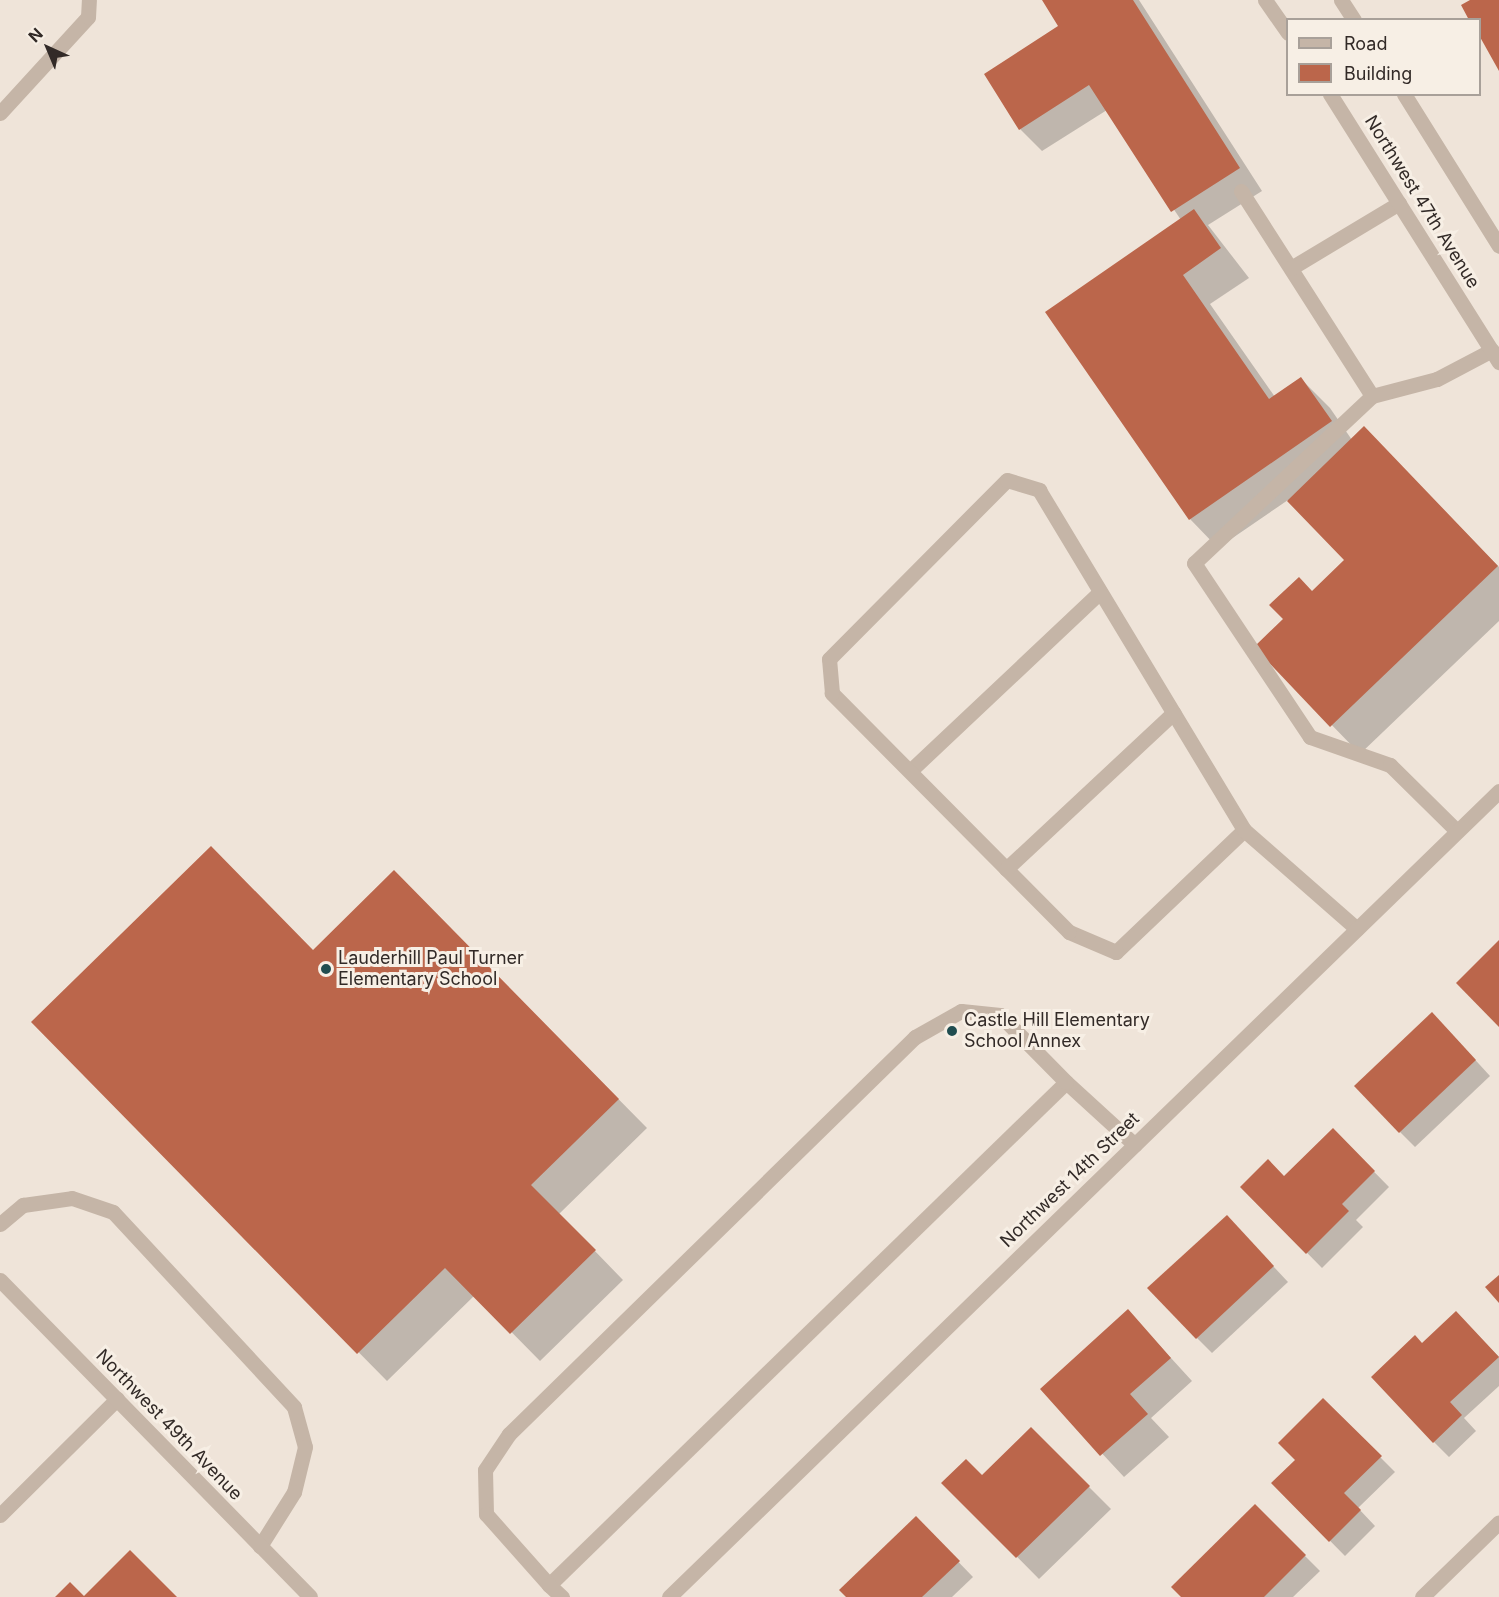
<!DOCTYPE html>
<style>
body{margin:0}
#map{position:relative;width:1499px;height:1597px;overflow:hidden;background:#efe4d9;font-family:Inter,sans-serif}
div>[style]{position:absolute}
.shadow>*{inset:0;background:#0003}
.building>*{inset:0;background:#bb664b}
.service>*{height:15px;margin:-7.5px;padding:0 7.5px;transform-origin:7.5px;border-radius:7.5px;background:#c5b5a7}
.minor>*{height:15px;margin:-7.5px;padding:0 7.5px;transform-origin:7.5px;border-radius:7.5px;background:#c5b5a7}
.tertiary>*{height:15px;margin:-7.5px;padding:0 7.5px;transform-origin:7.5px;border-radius:7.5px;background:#c5b5a7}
.dots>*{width:16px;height:16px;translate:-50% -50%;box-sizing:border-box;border:3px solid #f7efe5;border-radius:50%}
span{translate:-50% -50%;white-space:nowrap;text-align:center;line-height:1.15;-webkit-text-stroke:6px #f7efe5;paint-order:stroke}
.street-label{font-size:18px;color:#322a27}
.poi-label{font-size:18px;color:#322a27}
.left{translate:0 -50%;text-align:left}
.legend{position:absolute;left:1286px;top:18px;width:195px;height:78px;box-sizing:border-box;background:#f7efe5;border:2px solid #a8a099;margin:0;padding:8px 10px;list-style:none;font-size:18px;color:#322a27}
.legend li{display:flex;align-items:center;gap:12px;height:30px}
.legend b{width:30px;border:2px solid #a8a099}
.north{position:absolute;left:18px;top:18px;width:60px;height:60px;-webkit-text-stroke:4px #f7efe5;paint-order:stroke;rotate:316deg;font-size:16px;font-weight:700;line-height:24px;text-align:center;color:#322a27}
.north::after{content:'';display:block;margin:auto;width:21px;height:27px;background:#322a27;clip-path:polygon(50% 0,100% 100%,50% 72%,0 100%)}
</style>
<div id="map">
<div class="shadow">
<i style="clip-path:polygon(1044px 0,1139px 0,1262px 191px,1208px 225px,1249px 278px,1210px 304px,1275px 397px,1301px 379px,1330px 408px,1352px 440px,1392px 457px,1499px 567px,1499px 621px,1360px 754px,1256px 647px,1346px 560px,1288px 500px,1218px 548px,1190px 519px,1181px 220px,1107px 110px,1042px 151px,1020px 129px,1060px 27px)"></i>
<i style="clip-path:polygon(423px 901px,647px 1128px,559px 1214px,623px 1280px,540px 1361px,475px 1295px,387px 1381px,33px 1022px,313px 952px)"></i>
<i style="clip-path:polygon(1447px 1029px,1490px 1076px,1415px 1147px,1400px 1132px)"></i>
<i style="clip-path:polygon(1333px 1130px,1389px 1187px,1356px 1220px,1363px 1227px,1322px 1268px,1242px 1187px,1285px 1178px)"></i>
<i style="clip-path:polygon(1241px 1232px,1288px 1282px,1212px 1353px,1197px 1338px)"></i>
<i style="clip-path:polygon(1128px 1311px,1192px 1381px,1151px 1418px,1169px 1437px,1124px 1477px,1042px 1389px)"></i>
<i style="clip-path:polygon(1471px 1328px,1499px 1357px,1499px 1386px,1464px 1418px,1476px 1431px,1449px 1457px,1434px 1442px,1422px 1345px)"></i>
<i style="clip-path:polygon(1323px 1400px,1395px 1472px,1358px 1508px,1375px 1526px,1345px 1556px,1273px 1483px,1297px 1460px)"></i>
<i style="clip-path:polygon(1031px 1429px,1111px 1509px,1039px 1579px,944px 1483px,982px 1477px)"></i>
<i style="clip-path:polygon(1255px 1506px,1320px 1571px,1293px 1597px,1183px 1597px)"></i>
<i style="clip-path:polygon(916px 1518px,973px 1577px,952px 1597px,848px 1597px)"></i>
</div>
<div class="building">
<i style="clip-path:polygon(1042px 0,1133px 0,1240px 168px,1171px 212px,1089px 85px,1019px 130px,984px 74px,1058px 26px)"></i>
<i style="clip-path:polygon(1470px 0,1499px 0,1499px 71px,1480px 37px,1480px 20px,1469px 20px,1461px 5px)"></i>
<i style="clip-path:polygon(1194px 209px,1221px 248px,1183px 275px,1269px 399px,1301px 377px,1332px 421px,1189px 520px,1045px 312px)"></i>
<i style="clip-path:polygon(1364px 426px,1498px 566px,1330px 727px,1254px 647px,1283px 619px,1269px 605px,1299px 577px,1312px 591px,1344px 560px,1287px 501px)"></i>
<i style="clip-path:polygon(211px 846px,313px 950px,394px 870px,619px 1099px,531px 1185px,596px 1250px,510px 1334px,445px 1268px,357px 1354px,31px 1022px)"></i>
<i style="clip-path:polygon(1499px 940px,1499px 1027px,1456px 983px)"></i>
<i style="clip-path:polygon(1432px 1012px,1476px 1060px,1399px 1133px,1354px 1086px)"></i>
<i style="clip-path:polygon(1333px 1128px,1375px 1171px,1342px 1204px,1349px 1211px,1306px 1254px,1240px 1187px,1268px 1159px,1284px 1176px)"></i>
<i style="clip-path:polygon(1227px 1215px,1274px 1266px,1196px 1339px,1147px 1288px)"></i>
<i style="clip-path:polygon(1499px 1275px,1499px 1303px,1485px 1287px)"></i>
<i style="clip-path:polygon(1128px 1309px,1171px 1358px,1130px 1394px,1148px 1414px,1100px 1456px,1040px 1389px)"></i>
<i style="clip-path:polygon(1456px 1311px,1499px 1357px,1450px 1402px,1462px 1415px,1433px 1443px,1371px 1377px,1415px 1335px,1422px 1343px)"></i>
<i style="clip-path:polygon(1323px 1398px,1382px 1456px,1344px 1493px,1361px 1510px,1329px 1542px,1271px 1483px,1295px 1460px,1278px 1443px)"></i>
<i style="clip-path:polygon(1031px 1427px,1090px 1486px,1016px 1558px,941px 1483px,966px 1459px,982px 1475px)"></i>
<i style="clip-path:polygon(1255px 1504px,1306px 1555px,1264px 1597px,1181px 1597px,1171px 1587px)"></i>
<i style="clip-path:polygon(916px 1516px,960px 1561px,922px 1597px,846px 1597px,839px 1590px)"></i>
<i style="clip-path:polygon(130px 1550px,177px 1597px,55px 1597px,70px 1582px,84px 1596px)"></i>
</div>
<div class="service">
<i style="left:0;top:113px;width:130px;rotate:-47.5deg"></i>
<i style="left:88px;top:17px;width:17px;rotate:-87deg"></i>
<i style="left:1241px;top:191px;width:243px;rotate:57.4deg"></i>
<i style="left:1372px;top:396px;width:244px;rotate:136.8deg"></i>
<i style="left:1194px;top:563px;width:209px;rotate:56.3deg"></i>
<i style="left:1310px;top:737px;width:85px;rotate:19.3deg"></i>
<i style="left:1390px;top:765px;width:94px;rotate:44.6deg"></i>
<i style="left:1291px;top:268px;width:126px;rotate:-31deg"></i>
<i style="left:1372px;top:396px;width:67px;rotate:-14.7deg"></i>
<i style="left:1437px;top:379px;width:62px;rotate:-27.8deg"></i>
<i style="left:910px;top:771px;width:261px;rotate:-43.3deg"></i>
<i style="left:1244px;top:830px;width:177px;rotate:136.4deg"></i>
<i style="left:1116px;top:952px;width:51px;rotate:-156.9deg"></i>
<i style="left:1069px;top:932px;width:337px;rotate:-134.8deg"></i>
<i style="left:832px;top:693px;width:34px;rotate:-95deg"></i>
<i style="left:829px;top:659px;width:252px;rotate:-45.2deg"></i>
<i style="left:1007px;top:480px;width:34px;rotate:17deg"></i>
<i style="left:1039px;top:490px;width:397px;rotate:58.9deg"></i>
<i style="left:1244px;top:830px;width:150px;rotate:41.2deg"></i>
<i style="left:1006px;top:869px;width:229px;rotate:-43deg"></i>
<i style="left:1066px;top:1082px;width:93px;rotate:42.4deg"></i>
<i style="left:0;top:1224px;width:30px;rotate:-40deg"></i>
<i style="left:23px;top:1205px;width:49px;rotate:-8.1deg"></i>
<i style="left:72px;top:1198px;width:43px;rotate:18.9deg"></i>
<i style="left:113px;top:1212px;width:266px;rotate:47.1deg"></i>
<i style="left:294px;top:1407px;width:41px;rotate:74.6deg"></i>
<i style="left:305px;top:1447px;width:46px;rotate:103.7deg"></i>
<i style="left:294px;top:1492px;width:64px;rotate:122.2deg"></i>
<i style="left:549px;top:1585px;width:721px;rotate:-44.21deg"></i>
<i style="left:1066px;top:1082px;width:94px;rotate:-134.6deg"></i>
<i style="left:1000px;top:1015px;width:39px;rotate:-174deg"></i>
<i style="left:961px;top:1011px;width:53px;rotate:150.5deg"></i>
<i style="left:915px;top:1037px;width:568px;rotate:135.64deg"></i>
<i style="left:509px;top:1434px;width:43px;rotate:123.7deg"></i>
<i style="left:485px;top:1470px;width:44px;rotate:88.7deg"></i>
<i style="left:486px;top:1514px;width:95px;rotate:48.4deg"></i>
<i style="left:549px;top:1585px;width:18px;rotate:43deg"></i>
</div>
<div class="minor">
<i style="left:0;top:1515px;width:165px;rotate:-44.8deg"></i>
<i style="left:669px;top:1597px;width:1157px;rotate:-44.16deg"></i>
<i style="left:1422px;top:1597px;width:107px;rotate:-44.2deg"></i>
</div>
<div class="tertiary">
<i style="left:1265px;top:0;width:40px;rotate:55.1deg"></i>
<i style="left:1341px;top:0;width:24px;rotate:57deg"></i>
<i style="left:1330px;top:94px;width:317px;rotate:57.8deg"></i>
<i style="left:1404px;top:94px;width:179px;rotate:58deg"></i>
<i style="left:0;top:1280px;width:443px;rotate:45.6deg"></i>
</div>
<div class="dots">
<i style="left:326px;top:969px;background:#204d50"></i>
<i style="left:952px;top:1031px;background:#204d50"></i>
</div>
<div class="street-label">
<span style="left:1422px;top:202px;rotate:58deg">Northwest 47th Avenue</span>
<span style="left:1070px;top:1180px;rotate:-44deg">Northwest 14th Street</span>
<span style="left:169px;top:1425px;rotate:46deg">Northwest 49th Avenue</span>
</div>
<div class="poi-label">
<span class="left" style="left:338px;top:969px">Lauderhill Paul Turner<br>Elementary School</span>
<span class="left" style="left:964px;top:1031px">Castle Hill Elementary<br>School Annex</span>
</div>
<ul class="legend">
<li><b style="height:8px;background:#c5b5a7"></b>Road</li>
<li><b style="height:16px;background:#bb664b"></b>Building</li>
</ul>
<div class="north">N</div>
</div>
